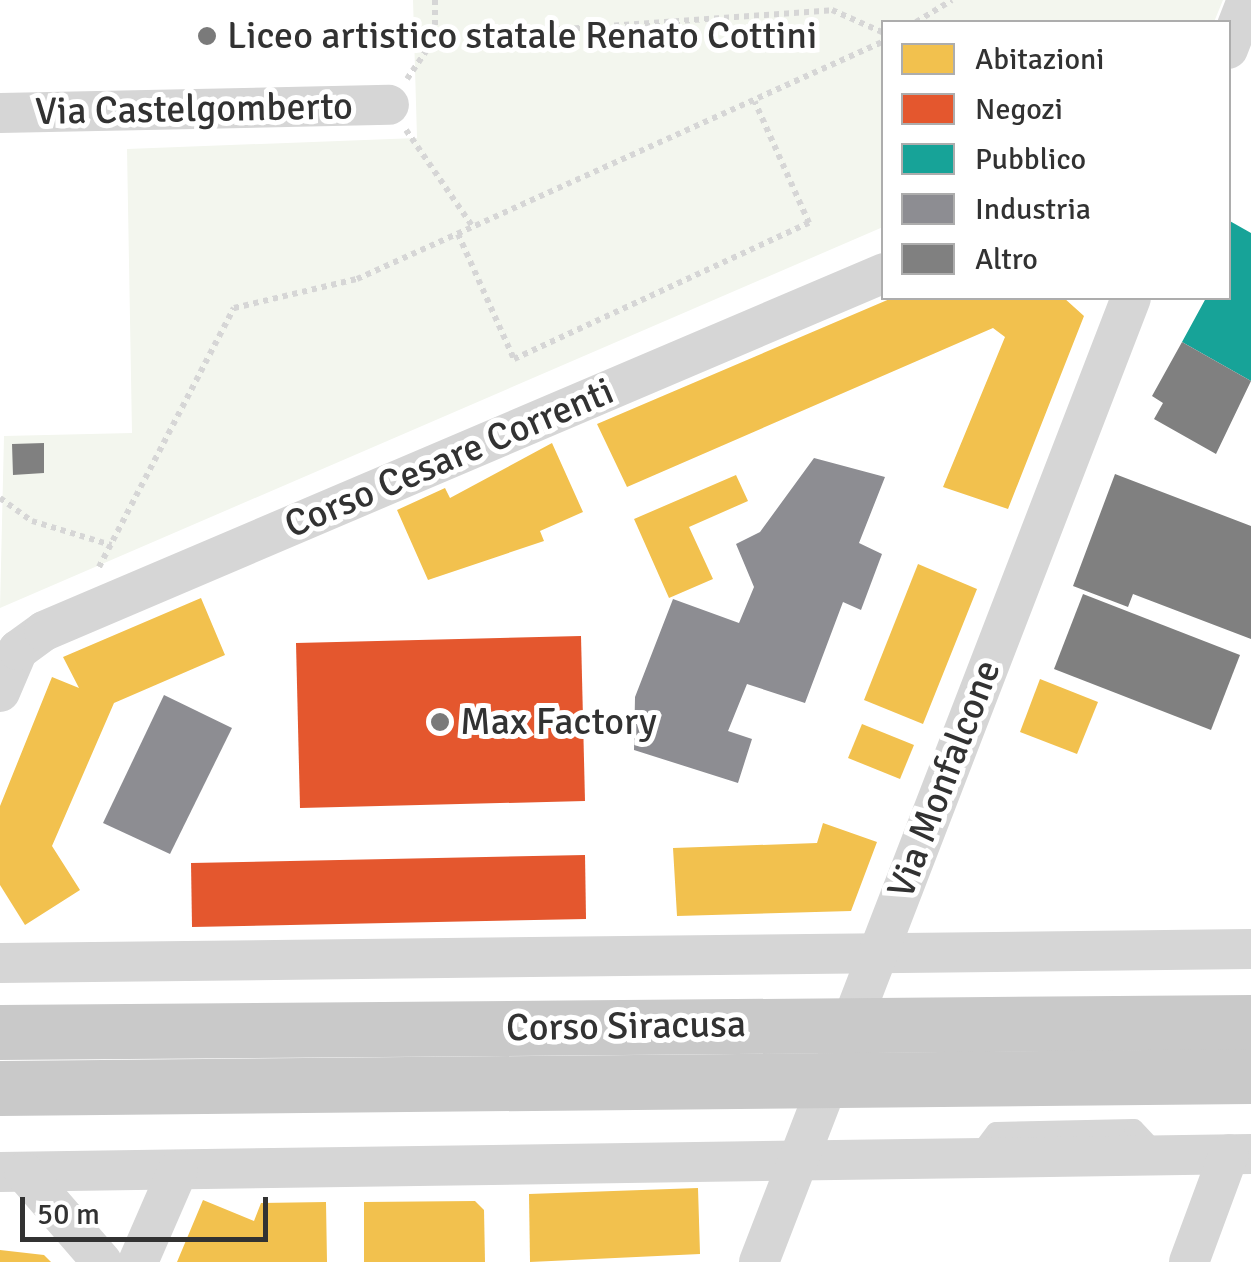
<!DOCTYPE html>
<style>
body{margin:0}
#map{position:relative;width:1251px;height:1262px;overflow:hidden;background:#fff;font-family:Signika,sans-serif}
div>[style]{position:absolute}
.green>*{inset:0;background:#f3f6ee}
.homes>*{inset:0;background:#f2c14e}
.shops>*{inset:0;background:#e4572e}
.public>*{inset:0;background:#17a398}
.industry>*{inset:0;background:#8d8d92}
.building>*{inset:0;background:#808080}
.path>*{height:6px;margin-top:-3px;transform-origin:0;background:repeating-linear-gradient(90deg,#d6d6d6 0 5px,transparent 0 10px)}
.lane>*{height:20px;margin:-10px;padding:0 10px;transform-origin:10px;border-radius:10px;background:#d6d6d6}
.street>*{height:40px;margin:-20px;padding:0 20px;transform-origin:20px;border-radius:20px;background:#d6d6d6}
.primary>*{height:55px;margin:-27.5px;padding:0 27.5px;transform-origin:27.5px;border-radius:27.5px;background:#c9c9c9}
.dots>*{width:28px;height:28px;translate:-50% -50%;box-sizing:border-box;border:5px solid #fff;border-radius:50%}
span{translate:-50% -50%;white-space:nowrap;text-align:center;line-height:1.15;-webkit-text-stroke:10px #fff;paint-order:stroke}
.poi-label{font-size:38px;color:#323232}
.left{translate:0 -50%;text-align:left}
.street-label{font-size:38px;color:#323232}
.legend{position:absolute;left:881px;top:20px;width:350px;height:280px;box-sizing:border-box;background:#fff;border:2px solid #adadad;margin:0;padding:12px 18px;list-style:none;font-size:30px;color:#323232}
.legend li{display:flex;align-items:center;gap:20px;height:50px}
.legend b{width:50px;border:2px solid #adadad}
.scale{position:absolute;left:20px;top:1197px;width:248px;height:45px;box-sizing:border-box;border:5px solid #323232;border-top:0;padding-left:12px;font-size:30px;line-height:35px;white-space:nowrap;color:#323232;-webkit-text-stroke:8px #fff;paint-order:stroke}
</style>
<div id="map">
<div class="green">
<i style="clip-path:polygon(413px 0,1223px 0,1214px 22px,884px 22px,883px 227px,0 608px,4px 436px,132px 433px,127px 149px,417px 138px)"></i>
</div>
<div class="homes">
<i style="clip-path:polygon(892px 298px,1064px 298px,1084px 316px,1008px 509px,943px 487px,1005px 337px,993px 328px,627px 487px,597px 424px)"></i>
<i style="clip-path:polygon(552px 443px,583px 512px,540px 531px,544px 541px,428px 580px,397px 510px,445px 488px,450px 498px)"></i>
<i style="clip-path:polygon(736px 475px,748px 501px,689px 527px,713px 579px,669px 598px,634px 519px)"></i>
<i style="clip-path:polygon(918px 564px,977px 589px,923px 724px,864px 700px)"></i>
<i style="clip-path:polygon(201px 598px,225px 655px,114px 703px,52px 846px,80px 890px,25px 925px,0 885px,0 806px,52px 677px,79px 688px,63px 657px)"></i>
<i style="clip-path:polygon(1040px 679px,1098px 702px,1077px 754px,1020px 732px)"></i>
<i style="clip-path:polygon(862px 724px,914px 745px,900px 779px,848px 758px)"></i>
<i style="clip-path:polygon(823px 823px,877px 842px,851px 911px,677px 916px,673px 848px,817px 843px)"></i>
<i style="clip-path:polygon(698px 1188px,700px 1254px,530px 1262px,529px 1194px)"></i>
<i style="clip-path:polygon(203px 1200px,254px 1221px,261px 1203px,326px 1202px,327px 1262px,177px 1262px)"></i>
<i style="clip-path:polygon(475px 1201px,484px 1210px,485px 1262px,364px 1262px,364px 1202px)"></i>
<i style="clip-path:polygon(0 1250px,44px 1255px,51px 1262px,0 1262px)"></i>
</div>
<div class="shops">
<i style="clip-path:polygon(581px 636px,585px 801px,300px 808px,296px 643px)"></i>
<i style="clip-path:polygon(585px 855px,586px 919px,192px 927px,191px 863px)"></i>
</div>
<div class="public">
<i style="clip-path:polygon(1228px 220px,1251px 233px,1251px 381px,1182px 342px,1206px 298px,1228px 298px)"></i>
</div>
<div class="industry">
<i style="clip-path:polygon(814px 458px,885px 477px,859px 543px,882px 554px,861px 610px,843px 602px,805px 703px,747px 684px,728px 731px,752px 739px,738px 783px,634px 750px,635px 697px,673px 599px,739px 623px,754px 587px,736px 544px,760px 532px)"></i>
<i style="clip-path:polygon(164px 695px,232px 728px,170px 854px,103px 823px)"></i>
</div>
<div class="building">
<i style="clip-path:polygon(1182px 342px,1251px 381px,1216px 454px,1154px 419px,1163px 403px,1152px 396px)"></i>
<i style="clip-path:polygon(44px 443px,44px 473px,13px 475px,12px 444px)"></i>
<i style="clip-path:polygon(1115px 474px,1251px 526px,1251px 639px,1133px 594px,1128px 607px,1073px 586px)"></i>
<i style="clip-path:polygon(1083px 594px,1240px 655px,1211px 730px,1054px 669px)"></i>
</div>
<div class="path">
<i style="left:435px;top:0;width:38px;rotate:90deg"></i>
<i style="left:916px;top:22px;width:42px;rotate:-31.4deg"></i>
<i style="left:407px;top:79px;width:50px;rotate:-55.7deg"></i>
<i style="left:435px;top:38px;width:398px;rotate:-4deg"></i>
<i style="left:832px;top:10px;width:57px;rotate:23.9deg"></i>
<i style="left:406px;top:130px;width:118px;rotate:55.4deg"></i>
<i style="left:458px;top:234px;width:137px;rotate:65.9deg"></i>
<i style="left:514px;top:359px;width:325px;rotate:-24.8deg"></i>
<i style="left:809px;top:223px;width:133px;rotate:-114.1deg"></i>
<i style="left:0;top:498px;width:39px;rotate:36deg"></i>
<i style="left:32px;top:521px;width:83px;rotate:16.9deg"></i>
<i style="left:99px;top:567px;width:292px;rotate:-62.5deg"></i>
<i style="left:234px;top:308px;width:126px;rotate:-13.3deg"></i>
<i style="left:357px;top:279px;width:578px;rotate:-24.3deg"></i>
</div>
<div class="lane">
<i style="left:977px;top:1157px;width:31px;rotate:-53deg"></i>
<i style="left:996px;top:1132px;width:138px;rotate:-1.2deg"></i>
<i style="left:1134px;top:1129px;width:34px;rotate:47deg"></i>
</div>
<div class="street">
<i style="left:1228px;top:49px;width:53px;rotate:-68.8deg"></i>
<i style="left:0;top:113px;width:389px;rotate:-1.2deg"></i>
<i style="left:0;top:692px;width:46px;rotate:-66.8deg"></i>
<i style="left:18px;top:650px;width:32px;rotate:-36deg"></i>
<i style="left:44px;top:631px;width:913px;rotate:-23.08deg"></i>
<i style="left:0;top:963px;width:1251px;rotate:-0.64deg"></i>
<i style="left:0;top:1172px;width:1251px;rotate:-0.82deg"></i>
<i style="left:24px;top:1172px;width:119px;rotate:49.1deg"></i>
<i style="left:138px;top:1262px;width:100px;rotate:-66.5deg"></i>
<i style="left:759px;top:1262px;width:1033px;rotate:-68.9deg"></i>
<i style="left:1189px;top:1262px;width:115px;rotate:-69.7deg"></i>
</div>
<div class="primary">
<i style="left:0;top:1032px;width:1251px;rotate:-0.46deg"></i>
<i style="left:0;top:1088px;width:1251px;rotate:-0.55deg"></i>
</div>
<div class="dots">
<i style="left:207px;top:36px;background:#7a7a7a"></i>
<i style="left:440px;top:722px;background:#7a7a7a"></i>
</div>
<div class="poi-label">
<span class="left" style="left:227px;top:36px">Liceo artistico statale Renato Cottini</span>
<span class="left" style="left:460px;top:722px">Max Factory</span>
</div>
<div class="street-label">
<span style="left:194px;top:109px;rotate:-1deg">Via Castelgomberto</span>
<span style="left:449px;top:458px;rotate:-23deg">Corso Cesare Correnti</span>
<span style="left:944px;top:779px;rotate:-69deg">Via Monfalcone</span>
<span style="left:626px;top:1026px;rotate:-1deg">Corso Siracusa</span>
</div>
<ul class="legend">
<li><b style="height:28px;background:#f2c14e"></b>Abitazioni</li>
<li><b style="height:28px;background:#e4572e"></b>Negozi</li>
<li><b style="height:28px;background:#17a398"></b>Pubblico</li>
<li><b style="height:28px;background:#8d8d92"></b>Industria</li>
<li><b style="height:28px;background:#808080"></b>Altro</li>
</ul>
<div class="scale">50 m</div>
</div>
